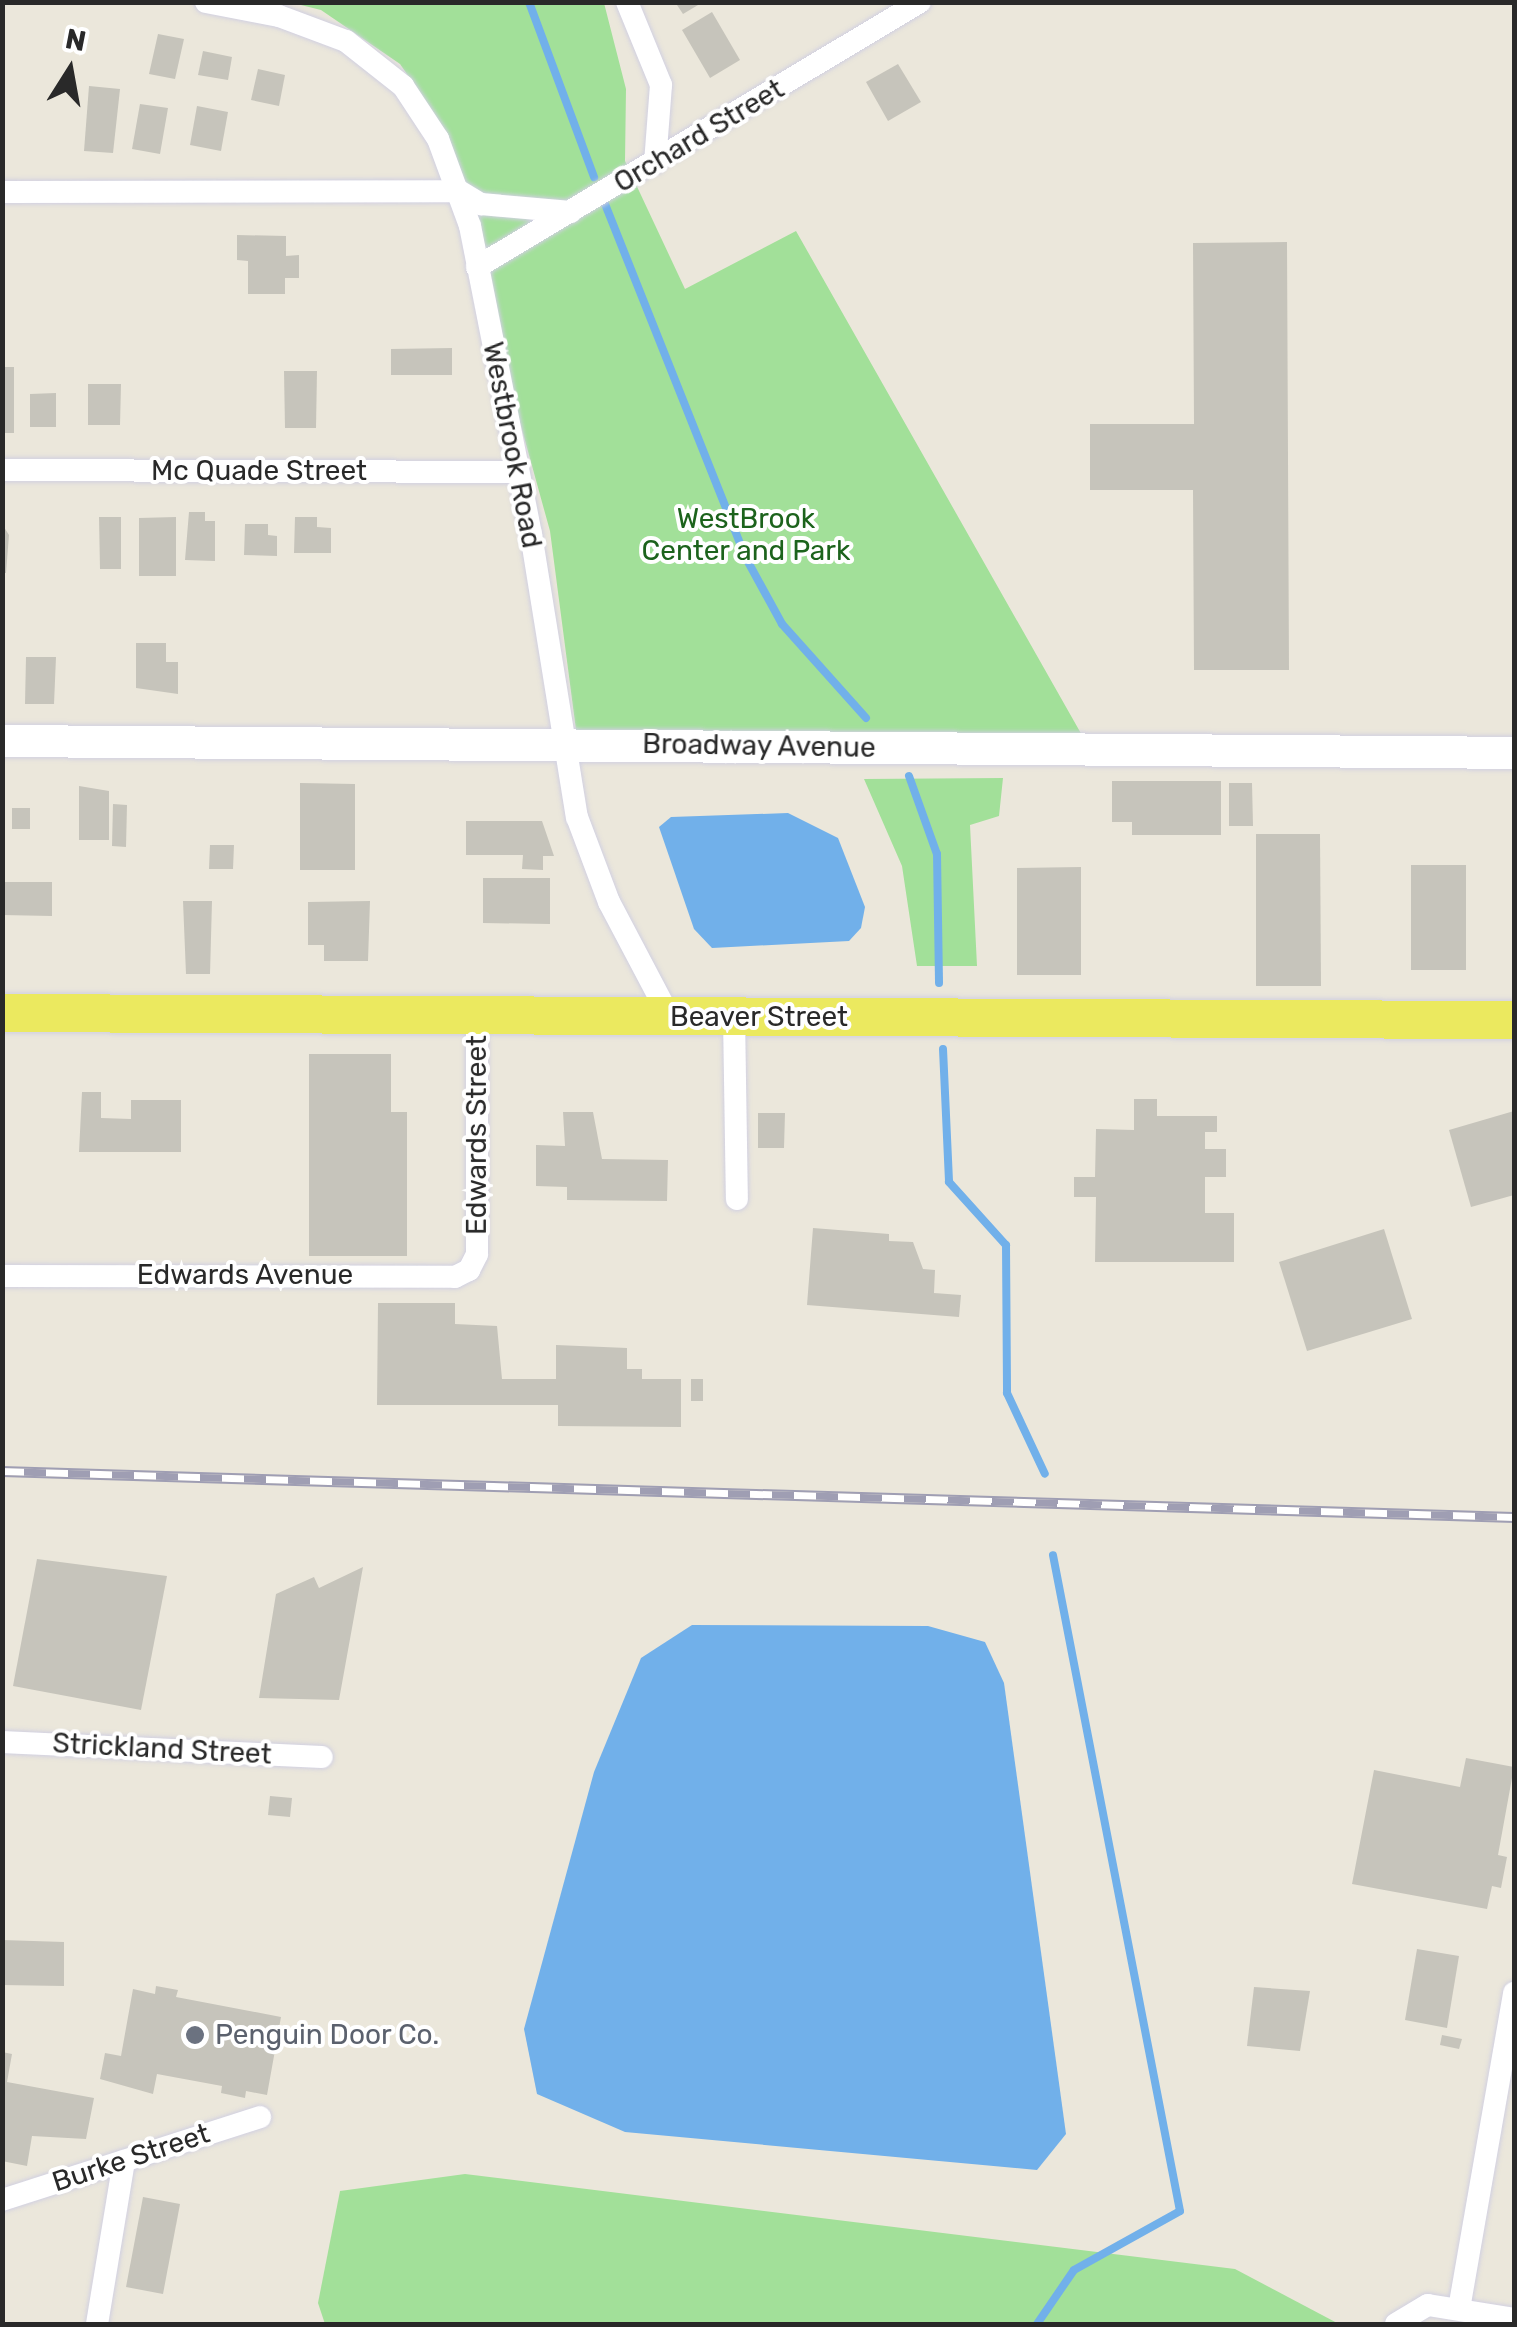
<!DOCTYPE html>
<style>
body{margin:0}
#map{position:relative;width:1517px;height:2327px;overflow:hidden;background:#ebe7db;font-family:Rubik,sans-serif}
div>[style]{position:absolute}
.green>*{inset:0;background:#a2e099}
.water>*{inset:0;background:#71b0ea}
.stream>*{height:8px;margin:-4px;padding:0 4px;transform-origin:4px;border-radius:4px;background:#71b0ea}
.building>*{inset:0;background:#c6c4bb}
.roads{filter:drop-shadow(0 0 2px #d1d0e1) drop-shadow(0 0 2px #d1d0e1)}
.street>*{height:22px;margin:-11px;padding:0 11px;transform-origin:11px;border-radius:11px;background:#fff}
.secondary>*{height:32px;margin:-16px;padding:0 16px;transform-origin:16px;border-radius:16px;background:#fff}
.primary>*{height:38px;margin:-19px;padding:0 19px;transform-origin:19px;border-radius:19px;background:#ebe95f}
.rail>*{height:11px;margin-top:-5.5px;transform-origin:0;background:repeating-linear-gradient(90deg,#fff 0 22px,#9f9eb3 0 44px);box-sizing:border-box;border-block:2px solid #9f9eb3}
.dots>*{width:28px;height:28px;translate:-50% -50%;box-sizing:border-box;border:5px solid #fff;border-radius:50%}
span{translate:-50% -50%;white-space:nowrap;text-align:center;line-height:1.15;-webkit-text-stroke:8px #fff;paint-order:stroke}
.street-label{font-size:28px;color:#292929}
.park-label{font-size:28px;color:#1c631c}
.worship-label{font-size:28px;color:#5b616d}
.left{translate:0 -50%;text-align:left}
.frame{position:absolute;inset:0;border:5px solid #292929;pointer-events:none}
.north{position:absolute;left:20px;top:20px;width:100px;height:100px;-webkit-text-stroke:8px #fff;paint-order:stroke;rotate:11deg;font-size:28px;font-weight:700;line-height:40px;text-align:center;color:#292929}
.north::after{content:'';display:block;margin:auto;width:35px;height:45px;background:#292929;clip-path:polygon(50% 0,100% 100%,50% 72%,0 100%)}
</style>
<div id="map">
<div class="green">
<i style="clip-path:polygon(293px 3px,604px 3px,626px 89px,625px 161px,685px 289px,796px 231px,1083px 737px,576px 730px,550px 531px,435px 115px,400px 64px,321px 10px)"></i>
<i style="clip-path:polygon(1003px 778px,999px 816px,970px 825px,977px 966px,917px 966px,902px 866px,864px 779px)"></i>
<i style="clip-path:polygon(465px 2174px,1235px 2269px,1339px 2324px,325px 2324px,318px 2303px,340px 2191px)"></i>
</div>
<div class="water">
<i style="clip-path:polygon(788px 813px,838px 838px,865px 907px,861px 928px,849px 941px,712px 948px,694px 929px,659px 827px,671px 817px)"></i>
<i style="clip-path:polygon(692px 1625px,928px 1626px,985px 1642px,1004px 1683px,1066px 2134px,1037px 2170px,625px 2132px,537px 2094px,524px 2029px,594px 1772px,641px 1658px)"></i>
</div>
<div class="stream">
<i style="left:529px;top:2px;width:187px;rotate:69.6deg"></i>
<i style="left:605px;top:204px;width:383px;rotate:68.3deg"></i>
<i style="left:747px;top:560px;width:73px;rotate:61.3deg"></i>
<i style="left:782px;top:624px;width:126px;rotate:48.2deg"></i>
<i style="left:909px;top:776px;width:83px;rotate:70.3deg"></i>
<i style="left:937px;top:854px;width:129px;rotate:89.1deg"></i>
<i style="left:943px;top:1049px;width:133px;rotate:87.4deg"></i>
<i style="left:949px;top:1182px;width:85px;rotate:47.9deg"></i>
<i style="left:1006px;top:1245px;width:148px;rotate:89.6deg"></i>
<i style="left:1007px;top:1393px;width:89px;rotate:64.9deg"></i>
<i style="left:1037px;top:2324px;width:65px;rotate:-55.6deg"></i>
<i style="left:1074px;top:2270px;width:121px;rotate:-29.1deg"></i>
<i style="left:1180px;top:2211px;width:668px;rotate:-100.96deg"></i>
</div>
<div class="building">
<i style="clip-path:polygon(675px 2px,703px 2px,683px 14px)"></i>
<i style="clip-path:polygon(712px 12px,740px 60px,710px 78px,682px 30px)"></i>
<i style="clip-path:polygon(158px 34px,184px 39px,175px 79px,149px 74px)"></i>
<i style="clip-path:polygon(203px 51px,232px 57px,228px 80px,198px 75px)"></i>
<i style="clip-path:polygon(898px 64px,921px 102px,888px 121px,866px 82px)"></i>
<i style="clip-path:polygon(258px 69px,285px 75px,279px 106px,251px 100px)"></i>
<i style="clip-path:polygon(89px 86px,120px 89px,113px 153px,84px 151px)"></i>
<i style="clip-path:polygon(140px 104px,168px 108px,160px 154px,132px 149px)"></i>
<i style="clip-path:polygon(197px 106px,228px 112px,221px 151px,190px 145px)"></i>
<i style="clip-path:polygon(237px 235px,286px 236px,286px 256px,299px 255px,299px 278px,285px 278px,285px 294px,248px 294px,248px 261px,237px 260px)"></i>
<i style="clip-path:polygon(1287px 242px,1289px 670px,1194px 670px,1193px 490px,1090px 490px,1090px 424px,1194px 424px,1193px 243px)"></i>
<i style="clip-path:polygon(452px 348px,452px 375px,391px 375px,391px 349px)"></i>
<i style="clip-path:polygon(2px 367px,14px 367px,14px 433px,2px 433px)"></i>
<i style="clip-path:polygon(284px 371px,317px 371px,316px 428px,285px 428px)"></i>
<i style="clip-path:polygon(88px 384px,121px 384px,120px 425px,88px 425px)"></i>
<i style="clip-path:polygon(56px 393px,56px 427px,30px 427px,30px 394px)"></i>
<i style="clip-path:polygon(189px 512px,205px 512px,205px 521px,215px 521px,215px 561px,185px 560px)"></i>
<i style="clip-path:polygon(99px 517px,121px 517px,121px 569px,100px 569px)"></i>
<i style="clip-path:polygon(176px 517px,176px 576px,139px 576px,139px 518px)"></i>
<i style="clip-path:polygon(295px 517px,317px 517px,317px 527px,331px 528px,331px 553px,294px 553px)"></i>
<i style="clip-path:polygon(2px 524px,9px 535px,6px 573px,2px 573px)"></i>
<i style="clip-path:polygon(245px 524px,268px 524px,268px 535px,277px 536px,277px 556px,244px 555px)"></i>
<i style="clip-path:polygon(136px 643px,166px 643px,166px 662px,178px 662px,178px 694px,136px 688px)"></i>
<i style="clip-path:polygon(26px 657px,56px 657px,54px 704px,25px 704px)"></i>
<i style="clip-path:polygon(1112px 781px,1221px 781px,1221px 835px,1132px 835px,1132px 822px,1112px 822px)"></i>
<i style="clip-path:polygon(300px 783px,355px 784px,355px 870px,300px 870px)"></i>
<i style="clip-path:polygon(1229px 783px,1252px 783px,1253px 826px,1229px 826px)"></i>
<i style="clip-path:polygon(79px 786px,109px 791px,109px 840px,79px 840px)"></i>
<i style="clip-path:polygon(113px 804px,127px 805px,126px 847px,112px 846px)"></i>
<i style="clip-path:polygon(12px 808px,30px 808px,30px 829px,12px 829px)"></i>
<i style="clip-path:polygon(466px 821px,542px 821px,554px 856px,543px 856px,543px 870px,522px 869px,523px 855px,466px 855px)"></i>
<i style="clip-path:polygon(1256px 834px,1320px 834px,1321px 986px,1256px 986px)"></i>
<i style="clip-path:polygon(210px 845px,234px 845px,233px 869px,209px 869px)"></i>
<i style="clip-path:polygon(1411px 865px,1466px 865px,1466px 970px,1411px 970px)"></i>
<i style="clip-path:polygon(1081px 867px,1081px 975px,1017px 975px,1017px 868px)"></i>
<i style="clip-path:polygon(483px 878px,550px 878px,550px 924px,483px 923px)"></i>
<i style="clip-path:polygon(2px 882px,52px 882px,52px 916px,2px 915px)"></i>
<i style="clip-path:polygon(183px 901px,212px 901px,210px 974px,186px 974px)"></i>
<i style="clip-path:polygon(370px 901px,368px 961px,324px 961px,324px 945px,308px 945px,308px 902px)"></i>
<i style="clip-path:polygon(309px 1054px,391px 1054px,391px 1112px,407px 1112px,407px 1256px,309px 1256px)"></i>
<i style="clip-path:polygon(82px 1092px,101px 1092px,101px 1118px,131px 1119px,131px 1100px,181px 1100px,181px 1152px,79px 1152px)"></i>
<i style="clip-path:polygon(1134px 1099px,1157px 1099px,1157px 1116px,1217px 1116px,1217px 1132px,1205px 1132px,1205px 1149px,1226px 1149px,1226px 1177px,1205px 1177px,1205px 1213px,1234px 1213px,1234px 1262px,1095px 1262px,1096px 1197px,1074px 1197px,1074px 1177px,1095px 1177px,1096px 1129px,1134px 1130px)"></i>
<i style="clip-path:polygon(1514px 1111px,1514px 1195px,1471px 1207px,1449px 1130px)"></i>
<i style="clip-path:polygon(563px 1112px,593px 1112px,602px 1159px,668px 1160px,667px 1201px,567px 1200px,567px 1187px,536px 1186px,536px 1145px,565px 1146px)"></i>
<i style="clip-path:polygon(758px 1113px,785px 1113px,784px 1148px,758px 1148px)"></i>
<i style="clip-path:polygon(813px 1228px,889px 1234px,889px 1241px,913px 1242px,923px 1269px,935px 1270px,934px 1293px,961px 1295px,959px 1317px,807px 1305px)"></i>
<i style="clip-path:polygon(1384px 1229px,1412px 1319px,1307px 1351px,1279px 1262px)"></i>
<i style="clip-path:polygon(378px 1303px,455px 1303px,455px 1324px,497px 1326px,502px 1379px,556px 1379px,556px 1345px,627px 1348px,627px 1369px,642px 1369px,642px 1379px,681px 1379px,681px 1427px,558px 1426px,558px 1405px,377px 1405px)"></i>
<i style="clip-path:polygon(691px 1379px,703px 1379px,703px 1401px,691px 1401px)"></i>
<i style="clip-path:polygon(37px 1559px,167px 1576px,141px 1710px,13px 1686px)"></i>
<i style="clip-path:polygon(363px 1567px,339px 1700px,259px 1698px,276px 1594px,314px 1577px,319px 1588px)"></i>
<i style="clip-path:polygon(1466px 1758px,1514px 1767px,1498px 1855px,1507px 1857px,1501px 1888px,1492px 1886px,1487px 1909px,1352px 1884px,1374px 1770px,1460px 1787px)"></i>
<i style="clip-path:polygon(270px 1796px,292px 1798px,290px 1817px,268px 1815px)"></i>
<i style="clip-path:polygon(2px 1940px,64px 1942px,64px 1986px,2px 1985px)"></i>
<i style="clip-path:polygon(1417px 1949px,1459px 1956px,1447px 2028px,1405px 2020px)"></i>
<i style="clip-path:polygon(156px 1986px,178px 1990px,176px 1997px,281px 2017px,267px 2095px,246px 2091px,245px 2098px,221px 2093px,222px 2086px,157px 2074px,153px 2094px,100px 2079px,105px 2053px,121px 2056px,133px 1989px,155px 1994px)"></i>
<i style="clip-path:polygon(1254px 1987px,1310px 1991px,1300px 2051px,1247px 2046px)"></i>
<i style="clip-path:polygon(1442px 2035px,1462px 2039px,1459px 2049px,1440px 2045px)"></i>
<i style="clip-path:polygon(2px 2052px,12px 2054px,7px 2082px,94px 2098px,86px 2139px,32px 2136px,27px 2166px,2px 2161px)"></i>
<i style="clip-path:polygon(143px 2197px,180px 2204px,163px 2294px,126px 2287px)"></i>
</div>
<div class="roads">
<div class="street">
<i style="left:206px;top:2px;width:74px;rotate:10.9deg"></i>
<i style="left:279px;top:16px;width:72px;rotate:20.5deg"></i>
<i style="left:346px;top:41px;width:73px;rotate:38.3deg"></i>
<i style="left:403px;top:86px;width:64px;rotate:56.6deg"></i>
<i style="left:438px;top:139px;width:93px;rotate:69.8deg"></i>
<i style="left:470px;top:226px;width:314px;rotate:78.8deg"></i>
<i style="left:531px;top:534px;width:287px;rotate:80.8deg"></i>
<i style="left:577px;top:817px;width:91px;rotate:69.4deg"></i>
<i style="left:609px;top:902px;width:129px;rotate:62.2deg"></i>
<i style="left:627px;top:2px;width:90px;rotate:67.7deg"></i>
<i style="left:661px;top:85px;width:78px;rotate:94.4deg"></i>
<i style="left:2px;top:192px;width:457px;rotate:-0.1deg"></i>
<i style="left:459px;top:191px;width:26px;rotate:31deg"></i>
<i style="left:481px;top:204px;width:90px;rotate:5.1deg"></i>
<i style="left:477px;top:267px;width:516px;rotate:-30.89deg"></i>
<i style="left:2px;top:470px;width:514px;rotate:0.22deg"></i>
<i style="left:734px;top:1016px;width:183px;rotate:89.1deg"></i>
<i style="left:2px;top:1276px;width:453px;rotate:0.1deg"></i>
<i style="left:455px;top:1277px;width:16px;rotate:-27deg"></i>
<i style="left:469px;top:1270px;width:18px;rotate:-63deg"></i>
<i style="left:477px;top:1254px;width:239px;rotate:-90deg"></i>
<i style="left:2px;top:1742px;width:320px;rotate:2.7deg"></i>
<i style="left:2px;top:2200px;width:271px;rotate:-17.8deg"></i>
<i style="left:1459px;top:2309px;width:321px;rotate:-80.1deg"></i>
<i style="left:97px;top:2324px;width:165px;rotate:-80.6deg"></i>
<i style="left:1396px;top:2324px;width:37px;rotate:-31deg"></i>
<i style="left:1428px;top:2305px;width:87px;rotate:9.2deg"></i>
</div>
<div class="secondary">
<i style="left:2px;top:741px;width:1512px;rotate:0.45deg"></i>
</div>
<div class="primary">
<i style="left:2px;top:1013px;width:1512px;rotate:0.27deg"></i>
</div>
</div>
<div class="rail">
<i style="left:2px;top:1471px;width:1513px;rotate:1.74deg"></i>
</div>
<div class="dots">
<i style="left:195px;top:2035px;background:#6b7280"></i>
</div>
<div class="street-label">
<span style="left:699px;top:136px;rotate:-31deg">Orchard Street</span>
<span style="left:512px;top:445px;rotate:79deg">Westbrook Road</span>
<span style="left:259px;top:471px">Mc Quade Street</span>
<span style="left:759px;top:746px;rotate:1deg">Broadway Avenue</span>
<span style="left:759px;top:1017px">Beaver Street</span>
<span style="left:477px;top:1135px;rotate:-90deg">Edwards Street</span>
<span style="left:245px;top:1275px">Edwards Avenue</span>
<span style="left:162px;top:1749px;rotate:3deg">Strickland Street</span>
<span style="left:131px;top:2158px;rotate:-18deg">Burke Street</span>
</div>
<div class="park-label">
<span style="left:746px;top:535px">WestBrook<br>Center and Park</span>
</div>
<div class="worship-label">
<span class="left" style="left:215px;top:2035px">Penguin Door Co.</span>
</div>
<div class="frame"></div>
<div class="north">N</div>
</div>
